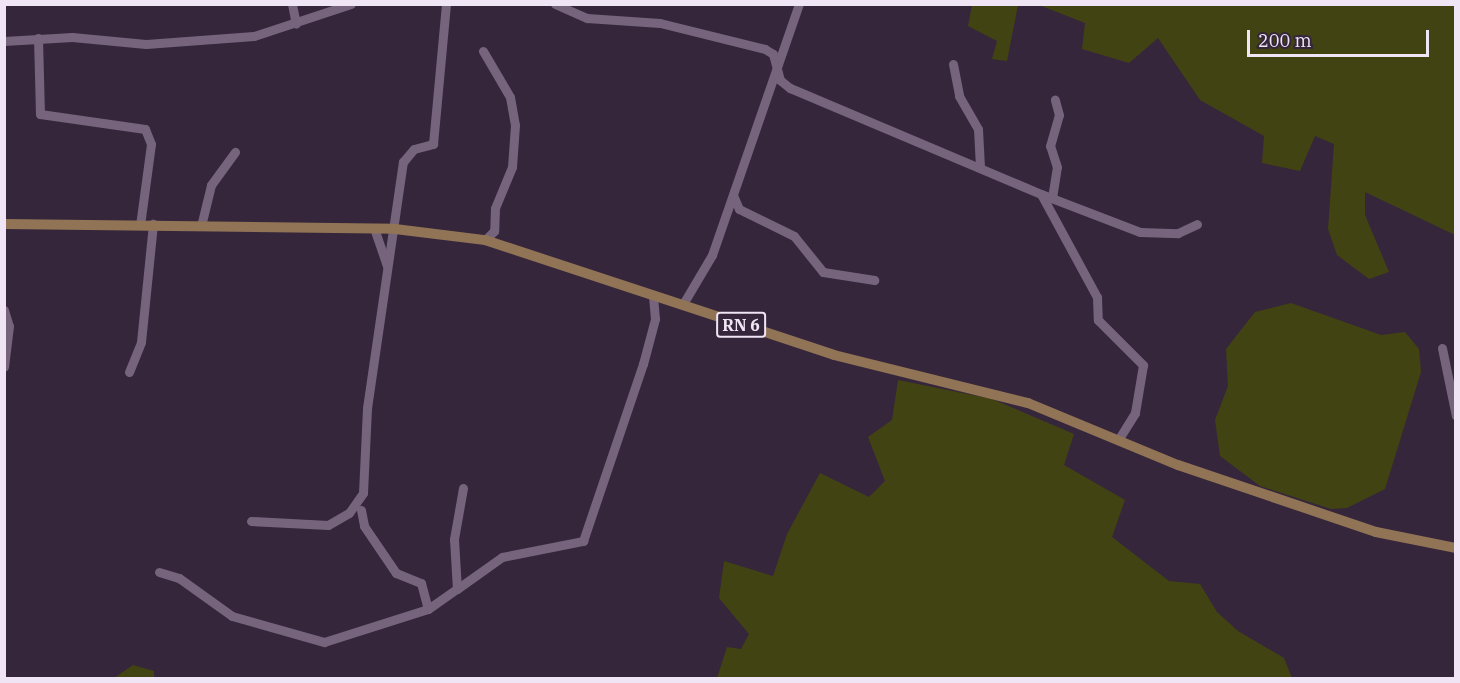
<!DOCTYPE html>
<style>
body{margin:0}
#map{position:relative;width:1460px;height:683px;overflow:hidden;background:#35263b;font-family:"IBM Plex Serif",serif}
div>[style]{position:absolute}
.green>*{inset:0;background:#424312}
.minor>*{height:9px;margin:-4.5px;padding:0 4.5px;transform-origin:4.5px;border-radius:4.5px;background:#75647c}
.major>*{height:10px;margin:-5px;padding:0 5px;transform-origin:5px;border-radius:5px;background:#917456}
span{translate:-50% -50%;white-space:nowrap;text-align:center;line-height:1.15;-webkit-text-stroke:4.5px #35263b;paint-order:stroke}
.shield-label span{padding:2px 4px;background:#35263b;border:2px solid;border-radius:4px;-webkit-text-stroke-width:0}
.shield-label{font-size:16px;color:#efe5f4;font-weight:700}
.frame{position:absolute;inset:0;border:6px solid #efe5f4;pointer-events:none}
.scale{position:absolute;left:1247px;top:30px;width:182px;height:27px;box-sizing:border-box;border:3px solid #efe5f4;border-top:0;padding-left:8px;font-size:18px;line-height:21px;white-space:nowrap;color:#efe5f4;-webkit-text-stroke:4px #35263b;paint-order:stroke}
</style>
<div id="map">
<div class="green">
<i style="clip-path:polygon(972px 5px,1018px 5px,1007px 61px,992px 59px,997px 41px,968px 26px)"></i>
<i style="clip-path:polygon(1039px 5px,1455px 5px,1455px 235px,1365px 192px,1365px 215px,1389px 272px,1369px 279px,1337px 255px,1328px 229px,1334px 144px,1315px 136px,1300px 171px,1262px 163px,1264px 136px,1200px 100px,1158px 38px,1129px 63px,1082px 49px,1085px 23px)"></i>
<i style="clip-path:polygon(1291px 303px,1381px 335px,1405px 332px,1419px 349px,1421px 372px,1385px 489px,1347px 508px,1331px 509px,1260px 486px,1220px 456px,1215px 420px,1228px 386px,1226px 349px,1255px 312px)"></i>
<i style="clip-path:polygon(898px 380px,992px 399px,1074px 434px,1064px 465px,1125px 500px,1112px 537px,1169px 581px,1200px 584px,1217px 612px,1238px 631px,1284px 658px,1292px 678px,717px 678px,727px 647px,741px 649px,749px 634px,719px 598px,724px 561px,773px 576px,787px 534px,820px 473px,869px 497px,885px 481px,868px 437px,892px 420px)"></i>
<i style="clip-path:polygon(133px 665px,154px 671px,154px 678px,114px 678px)"></i>
</div>
<div class="minor">
<i style="left:292px;top:4px;width:20px;rotate:79deg"></i>
<i style="left:555px;top:4px;width:35px;rotate:24deg"></i>
<i style="left:587px;top:18px;width:73px;rotate:3.9deg"></i>
<i style="left:660px;top:23px;width:108px;rotate:13.9deg"></i>
<i style="left:765px;top:49px;width:9px;rotate:32deg"></i>
<i style="left:773px;top:54px;width:27px;rotate:75deg"></i>
<i style="left:780px;top:80px;width:13px;rotate:39deg"></i>
<i style="left:790px;top:88px;width:272px;rotate:22.9deg"></i>
<i style="left:1041px;top:194px;width:117px;rotate:61.5deg"></i>
<i style="left:1097px;top:297px;width:23px;rotate:88deg"></i>
<i style="left:1098px;top:320px;width:64px;rotate:45deg"></i>
<i style="left:1143px;top:365px;width:49px;rotate:99.5deg"></i>
<i style="left:1135px;top:413px;width:32px;rotate:122deg"></i>
<i style="left:38px;top:38px;width:76px;rotate:88.5deg"></i>
<i style="left:40px;top:114px;width:106px;rotate:8.1deg"></i>
<i style="left:145px;top:129px;width:16px;rotate:68deg"></i>
<i style="left:151px;top:144px;width:82px;rotate:97.7deg"></i>
<i style="left:4px;top:41px;width:68px;rotate:-3.4deg"></i>
<i style="left:72px;top:37px;width:74px;rotate:5.4deg"></i>
<i style="left:146px;top:44px;width:108px;rotate:-4.2deg"></i>
<i style="left:254px;top:36px;width:102px;rotate:-18.3deg"></i>
<i style="left:483px;top:51px;width:53px;rotate:59.6deg"></i>
<i style="left:510px;top:97px;width:28px;rotate:80deg"></i>
<i style="left:515px;top:125px;width:42px;rotate:94.1deg"></i>
<i style="left:512px;top:167px;width:44px;rotate:112.5deg"></i>
<i style="left:495px;top:208px;width:23px;rotate:92deg"></i>
<i style="left:494px;top:231px;width:13px;rotate:135deg"></i>
<i style="left:953px;top:64px;width:33px;rotate:79deg"></i>
<i style="left:959px;top:96px;width:38px;rotate:60deg"></i>
<i style="left:978px;top:129px;width:38px;rotate:87deg"></i>
<i style="left:1041px;top:194px;width:106px;rotate:21deg"></i>
<i style="left:1140px;top:232px;width:38px;rotate:2deg"></i>
<i style="left:1178px;top:233px;width:21px;rotate:-25deg"></i>
<i style="left:733px;top:195px;width:15px;rotate:67deg"></i>
<i style="left:739px;top:209px;width:61px;rotate:26.1deg"></i>
<i style="left:794px;top:236px;width:46px;rotate:51.1deg"></i>
<i style="left:823px;top:272px;width:52px;rotate:8.9deg"></i>
<i style="left:1052px;top:198px;width:31px;rotate:-81deg"></i>
<i style="left:1057px;top:167px;width:22px;rotate:-108deg"></i>
<i style="left:1050px;top:146px;width:32px;rotate:-74deg"></i>
<i style="left:1059px;top:115px;width:16px;rotate:-105deg"></i>
<i style="left:201px;top:226px;width:42px;rotate:-76.3deg"></i>
<i style="left:211px;top:185px;width:41px;rotate:-54deg"></i>
<i style="left:374px;top:228px;width:40px;rotate:71.1deg"></i>
<i style="left:683px;top:304px;width:57px;rotate:-59.4deg"></i>
<i style="left:712px;top:255px;width:266px;rotate:-70.9deg"></i>
<i style="left:4px;top:310px;width:17px;rotate:73deg"></i>
<i style="left:9px;top:326px;width:41px;rotate:97deg"></i>
<i style="left:1442px;top:348px;width:69px;rotate:78.4deg"></i>
<i style="left:129px;top:372px;width:32px;rotate:-68deg"></i>
<i style="left:141px;top:342px;width:119px;rotate:-84.2deg"></i>
<i style="left:463px;top:488px;width:52px;rotate:100deg"></i>
<i style="left:454px;top:539px;width:50px;rotate:86.6deg"></i>
<i style="left:457px;top:589px;width:55px;rotate:-35.4deg"></i>
<i style="left:502px;top:557px;width:83px;rotate:-11.2deg"></i>
<i style="left:583px;top:541px;width:187px;rotate:-71.3deg"></i>
<i style="left:643px;top:364px;width:47px;rotate:-75.1deg"></i>
<i style="left:655px;top:319px;width:24px;rotate:-95deg"></i>
<i style="left:361px;top:510px;width:16px;rotate:79deg"></i>
<i style="left:364px;top:526px;width:57px;rotate:55.8deg"></i>
<i style="left:396px;top:573px;width:27px;rotate:22deg"></i>
<i style="left:421px;top:583px;width:27px;rotate:75deg"></i>
<i style="left:428px;top:609px;width:35px;rotate:-35deg"></i>
<i style="left:251px;top:521px;width:77px;rotate:3deg"></i>
<i style="left:328px;top:525px;width:24px;rotate:-30deg"></i>
<i style="left:349px;top:513px;width:24px;rotate:-55deg"></i>
<i style="left:363px;top:493px;width:85px;rotate:-87.3deg"></i>
<i style="left:367px;top:408px;width:249px;rotate:-81.7deg"></i>
<i style="left:403px;top:162px;width:17px;rotate:-50deg"></i>
<i style="left:414px;top:149px;width:20px;rotate:-15deg"></i>
<i style="left:433px;top:144px;width:141px;rotate:-84.7deg"></i>
<i style="left:159px;top:572px;width:21px;rotate:17deg"></i>
<i style="left:179px;top:578px;width:65px;rotate:35.6deg"></i>
<i style="left:232px;top:616px;width:96px;rotate:15.8deg"></i>
<i style="left:324px;top:642px;width:109px;rotate:-17.6deg"></i>
</div>
<div class="major">
<i style="left:4px;top:224px;width:391px;rotate:0.7deg"></i>
<i style="left:395px;top:229px;width:91px;rotate:7deg"></i>
<i style="left:485px;top:240px;width:367px;rotate:18.2deg"></i>
<i style="left:834px;top:355px;width:200px;rotate:13.9deg"></i>
<i style="left:1028px;top:403px;width:162px;rotate:22.5deg"></i>
<i style="left:1178px;top:465px;width:209px;rotate:18.7deg"></i>
<i style="left:1376px;top:532px;width:82px;rotate:11.3deg"></i>
</div>
<div class="shield-label">
<span style="left:741px;top:325px">RN 6</span>
</div>
<div class="frame"></div>
<div class="scale">200 m</div>
</div>
